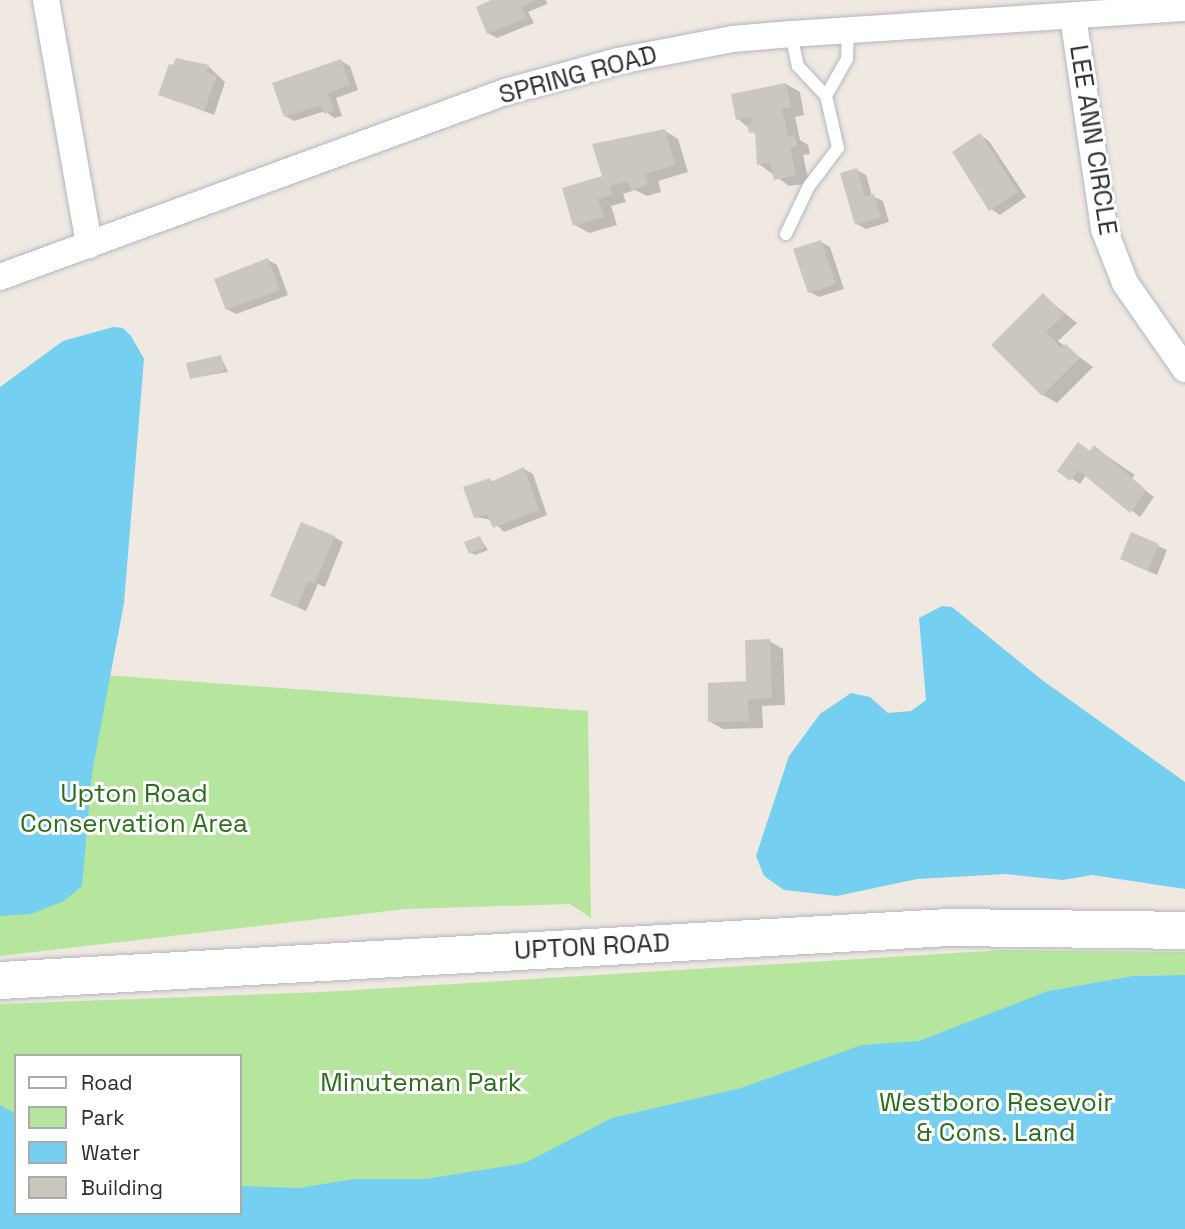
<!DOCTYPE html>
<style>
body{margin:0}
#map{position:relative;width:1185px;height:1229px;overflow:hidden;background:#efe9e1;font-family:"Space Grotesk",sans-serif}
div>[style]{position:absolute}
.green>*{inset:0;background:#b6e59e}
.water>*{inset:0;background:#75cff0}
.shadow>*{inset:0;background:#0003}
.building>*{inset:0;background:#cbc7bf}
.roads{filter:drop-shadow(0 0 2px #b4b7c1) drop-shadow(0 0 2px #b4b7c1)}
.service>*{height:12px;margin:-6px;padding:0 6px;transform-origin:6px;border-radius:6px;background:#fff}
.minor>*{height:26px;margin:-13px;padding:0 13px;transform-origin:13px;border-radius:13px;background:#fff}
.secondary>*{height:37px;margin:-18.5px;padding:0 18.5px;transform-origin:18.5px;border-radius:18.5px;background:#fff}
span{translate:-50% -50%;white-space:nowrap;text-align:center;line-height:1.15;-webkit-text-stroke:6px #fff;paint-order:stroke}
.street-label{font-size:26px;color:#2e2e2e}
.park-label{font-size:26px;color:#2c6e1b}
.legend{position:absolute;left:14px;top:1054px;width:228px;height:161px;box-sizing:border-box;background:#fff;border:2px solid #ababab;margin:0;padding:9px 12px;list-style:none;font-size:21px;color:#2e2e2e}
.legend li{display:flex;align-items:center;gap:14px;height:35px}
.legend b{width:35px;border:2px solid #ababab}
</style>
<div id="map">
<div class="green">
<i style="clip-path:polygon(0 578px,105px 675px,588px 711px,591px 918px,570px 904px,406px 909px,0 956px)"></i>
<i style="clip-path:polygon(evenodd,1003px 950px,1185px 952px,1185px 975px,1132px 976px,1048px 991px,1185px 1229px,0 1229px,0 1004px,324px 992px,1003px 950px,16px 1056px,240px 1056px,240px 1213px,16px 1213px,16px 1056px)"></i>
</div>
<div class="water">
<i style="clip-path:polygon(113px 327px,123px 328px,131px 336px,144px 359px,124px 603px,92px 773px,82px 886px,64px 901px,31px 914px,0 916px,0 387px,63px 341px)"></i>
<i style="clip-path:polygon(942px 606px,952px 607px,1042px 680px,1185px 782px,1185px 889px,1092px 875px,1063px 880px,1005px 874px,917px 879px,837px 896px,784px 890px,764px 876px,756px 856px,789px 756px,820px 714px,851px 693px,870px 697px,888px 713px,911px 711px,926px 700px,919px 618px)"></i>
<i style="clip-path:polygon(1185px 975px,1185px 1229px,0 1229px,0 1105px,16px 1114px,16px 1213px,240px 1213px,240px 1186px,299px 1188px,353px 1179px,426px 1179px,525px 1163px,612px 1118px,741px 1088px,862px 1045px,919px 1041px,1048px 991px,1132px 976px)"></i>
</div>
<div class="shadow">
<i style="clip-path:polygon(495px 0,546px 0,547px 4px,528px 12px,534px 23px,497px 38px,488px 33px)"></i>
<i style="clip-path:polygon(341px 61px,350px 66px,358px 90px,336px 98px,342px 116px,334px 118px,325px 111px,294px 121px,285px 116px)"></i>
<i style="clip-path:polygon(209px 67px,225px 82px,214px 115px,160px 94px)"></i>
<i style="clip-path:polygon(786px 84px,800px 92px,804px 115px,795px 117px,800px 140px,808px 145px,810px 154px,803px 155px,809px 183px,789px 186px,759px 164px,757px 135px,738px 119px)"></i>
<i style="clip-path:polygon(665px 131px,678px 139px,688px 172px,658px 181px,661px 192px,647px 196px,635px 190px,623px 194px,626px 202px,611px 206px,617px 225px,589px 233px,575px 225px,604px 177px)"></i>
<i style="clip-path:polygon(980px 135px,989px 141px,1026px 197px,1000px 215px,991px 209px)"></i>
<i style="clip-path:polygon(857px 170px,866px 175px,872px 196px,883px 201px,889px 222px,866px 229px,857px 224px)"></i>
<i style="clip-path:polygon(821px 242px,830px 247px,844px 289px,819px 297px,810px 292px)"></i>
<i style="clip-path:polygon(268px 260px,277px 265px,288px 295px,236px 314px,227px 309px)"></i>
<i style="clip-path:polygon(1044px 296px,1077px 323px,1058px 341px,1093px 367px,1057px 403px,1043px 395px)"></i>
<i style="clip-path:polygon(221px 357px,228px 372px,191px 378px)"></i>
<i style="clip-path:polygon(1095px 448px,1135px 475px,1131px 480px,1154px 497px,1140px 517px,1086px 475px,1080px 484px,1059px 470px)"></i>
<i style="clip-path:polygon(524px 469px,533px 474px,547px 515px,504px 532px,492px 520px,475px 517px,490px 480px,495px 482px)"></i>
<i style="clip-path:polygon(1132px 534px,1167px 550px,1157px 575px,1131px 564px)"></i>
<i style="clip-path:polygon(334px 537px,343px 542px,325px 587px,318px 584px,306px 611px,281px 600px)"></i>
<i style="clip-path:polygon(480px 538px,488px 550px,475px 555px,471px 553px)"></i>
<i style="clip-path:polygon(769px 641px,783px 649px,785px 705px,762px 706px,763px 728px,723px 729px,709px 721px,748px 683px)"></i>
</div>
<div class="building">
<i style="clip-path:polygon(491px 0,536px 0,521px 7px,527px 18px,487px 34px,476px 7px)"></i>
<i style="clip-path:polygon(176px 58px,209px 65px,207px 72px,217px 76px,204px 111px,158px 95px,169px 64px,173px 65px)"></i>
<i style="clip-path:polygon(341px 59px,350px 85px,328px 93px,334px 111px,324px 114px,321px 105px,284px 117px,272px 83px)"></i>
<i style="clip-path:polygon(786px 83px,791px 108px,782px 109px,788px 136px,795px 135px,797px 146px,790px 148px,796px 175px,774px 180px,770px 162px,757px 165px,755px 132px,749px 133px,747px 124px,752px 123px,751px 117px,736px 120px,731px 94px)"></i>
<i style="clip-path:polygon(665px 129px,675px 165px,645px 174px,648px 185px,631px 190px,628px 181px,610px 186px,613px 194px,598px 199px,604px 217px,573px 226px,562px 188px,602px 176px,592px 144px)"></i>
<i style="clip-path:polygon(980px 133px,1018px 192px,989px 211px,952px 152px)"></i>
<i style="clip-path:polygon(857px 168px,865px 196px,874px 194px,881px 217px,855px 225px,840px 173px)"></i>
<i style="clip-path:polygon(821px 240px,836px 284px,808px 293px,793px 249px)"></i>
<i style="clip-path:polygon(268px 258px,280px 290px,226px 310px,214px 279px)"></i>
<i style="clip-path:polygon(1043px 293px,1064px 314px,1046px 332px,1061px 348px,1066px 344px,1080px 358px,1042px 396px,991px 345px)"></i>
<i style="clip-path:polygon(221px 355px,225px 371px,190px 379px,186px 363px)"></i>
<i style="clip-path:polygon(1078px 442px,1090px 451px,1094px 445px,1146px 490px,1130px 513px,1078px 470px,1070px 481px,1057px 471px)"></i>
<i style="clip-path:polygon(524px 467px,539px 510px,493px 528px,487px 514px,474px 518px,463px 487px,490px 478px,491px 482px)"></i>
<i style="clip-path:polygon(301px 522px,335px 536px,315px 583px,308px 581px,297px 607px,270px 596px)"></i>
<i style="clip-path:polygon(1131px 532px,1159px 544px,1148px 571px,1120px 559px)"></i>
<i style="clip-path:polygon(480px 536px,485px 548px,469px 554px,464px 542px)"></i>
<i style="clip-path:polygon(770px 639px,772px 698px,748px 699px,749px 721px,708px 722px,708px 683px,746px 681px,745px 640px)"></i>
</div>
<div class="roads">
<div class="service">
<i style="left:791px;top:34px;width:33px;rotate:78deg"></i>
<i style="left:798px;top:66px;width:41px;rotate:47deg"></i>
<i style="left:826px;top:96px;width:43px;rotate:-60.4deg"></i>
<i style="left:847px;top:59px;width:29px;rotate:-88deg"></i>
<i style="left:786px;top:234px;width:53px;rotate:-64.4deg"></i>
<i style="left:809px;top:186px;width:48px;rotate:-52.7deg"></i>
<i style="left:838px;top:148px;width:53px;rotate:-103deg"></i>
</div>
<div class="minor">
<i style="left:46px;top:0;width:249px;rotate:80deg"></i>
<i style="left:1073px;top:16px;width:215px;rotate:81.7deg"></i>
<i style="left:1104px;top:229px;width:58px;rotate:68.7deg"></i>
<i style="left:1125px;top:283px;width:105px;rotate:55.1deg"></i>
<i style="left:0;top:277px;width:538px;rotate:-20.12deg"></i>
<i style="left:505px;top:92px;width:117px;rotate:-15.3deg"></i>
<i style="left:618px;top:61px;width:117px;rotate:-10.8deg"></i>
<i style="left:733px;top:39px;width:58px;rotate:-4.9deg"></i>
<i style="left:791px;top:34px;width:395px;rotate:-3.8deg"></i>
</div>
<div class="secondary">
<i style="left:0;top:980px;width:949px;rotate:-3.2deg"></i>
<i style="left:948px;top:927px;width:237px;rotate:0.7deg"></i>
</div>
</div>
<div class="street-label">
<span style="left:578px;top:75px;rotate:-15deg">SPRING ROAD</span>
<span style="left:1093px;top:140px;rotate:81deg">LEE ANN CIRCLE</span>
<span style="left:592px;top:947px;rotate:-3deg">UPTON ROAD</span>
</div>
<div class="park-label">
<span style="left:134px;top:809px">Upton Road<br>Conservation Area</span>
<span style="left:421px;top:1083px">Minuteman Park</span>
<span style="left:996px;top:1118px">Westboro Resevoir<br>&amp; Cons. Land</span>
</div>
<ul class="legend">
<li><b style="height:9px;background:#fff"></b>Road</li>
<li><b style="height:19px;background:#b6e59e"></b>Park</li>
<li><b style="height:19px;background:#75cff0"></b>Water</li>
<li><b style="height:19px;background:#cbc7bf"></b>Building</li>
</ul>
</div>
